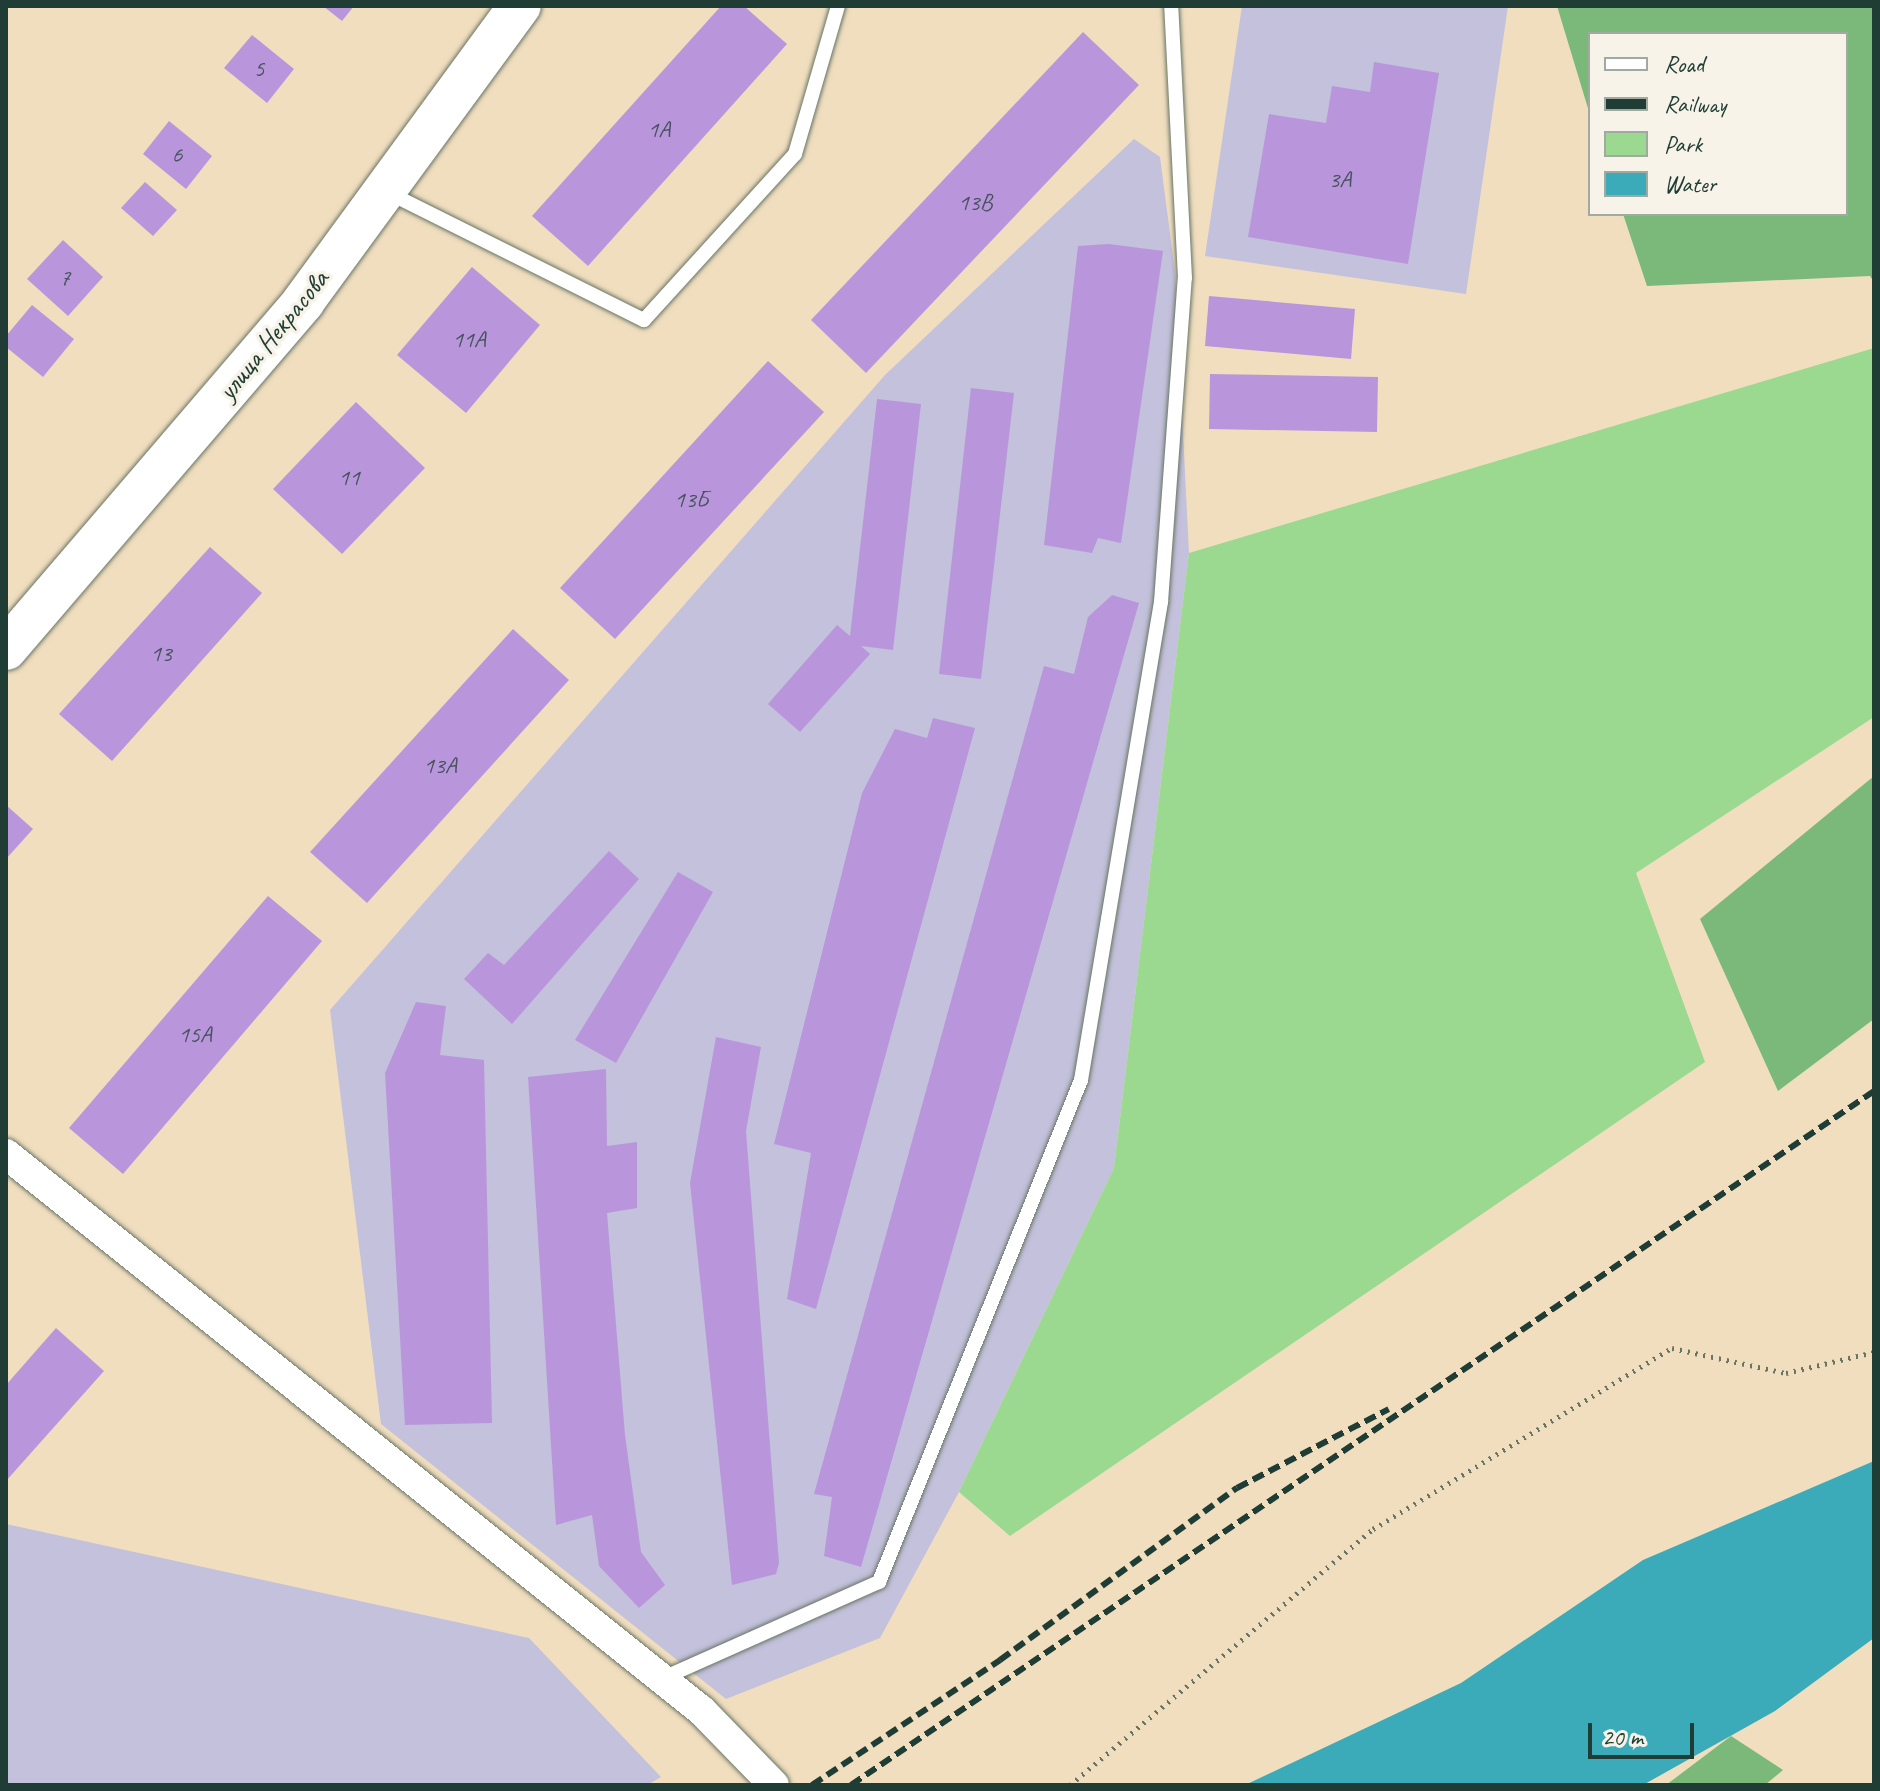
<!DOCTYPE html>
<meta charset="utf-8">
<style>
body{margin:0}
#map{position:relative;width:1880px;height:1791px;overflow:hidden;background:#f1debf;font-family:Caveat,sans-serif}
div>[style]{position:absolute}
.industrial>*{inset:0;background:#c3c1db}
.green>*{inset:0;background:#9ad98f}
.forest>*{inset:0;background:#7bb97a}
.water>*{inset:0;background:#3baab9}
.building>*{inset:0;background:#b996dc}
.path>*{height:5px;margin-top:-2.5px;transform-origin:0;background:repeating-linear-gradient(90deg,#687565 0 2px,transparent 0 8px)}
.roads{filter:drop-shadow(0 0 2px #687565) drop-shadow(0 0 2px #687565)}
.lane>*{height:14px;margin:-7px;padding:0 7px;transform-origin:7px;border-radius:7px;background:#fff}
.street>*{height:30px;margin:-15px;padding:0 15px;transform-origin:15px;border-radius:15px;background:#fff}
.secondary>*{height:42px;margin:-21px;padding:0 21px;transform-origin:21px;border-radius:21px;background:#fff}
.rail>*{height:6px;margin-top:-3px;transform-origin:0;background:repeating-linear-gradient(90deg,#1f3d34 0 12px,transparent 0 18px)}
span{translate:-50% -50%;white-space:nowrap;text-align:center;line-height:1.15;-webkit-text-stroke:7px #f7f3e8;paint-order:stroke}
.number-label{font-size:24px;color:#46535e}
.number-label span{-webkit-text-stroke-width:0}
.street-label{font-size:28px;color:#1f3d34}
.frame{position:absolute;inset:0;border:8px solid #1f3d34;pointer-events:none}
.legend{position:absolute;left:1588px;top:32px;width:260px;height:184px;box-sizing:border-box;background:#f7f3e8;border:2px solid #a1aaa0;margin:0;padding:10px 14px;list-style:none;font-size:24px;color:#1f3d34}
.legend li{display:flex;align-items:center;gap:16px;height:40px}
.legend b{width:40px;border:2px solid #a1aaa0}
.scale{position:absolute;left:1588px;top:1723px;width:106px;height:36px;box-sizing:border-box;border:4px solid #1f3d34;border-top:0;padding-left:10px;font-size:24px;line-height:28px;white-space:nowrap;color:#1f3d34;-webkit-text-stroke:6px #f7f3e8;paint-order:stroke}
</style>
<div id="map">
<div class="industrial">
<i style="clip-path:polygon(1242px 6px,1508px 6px,1466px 294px,1205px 256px)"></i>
<i style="clip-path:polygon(1134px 139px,1160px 157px,1175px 272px,1189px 553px,1114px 1168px,959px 1492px,880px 1638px,726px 1699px,381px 1424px,330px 1010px,885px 375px)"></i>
<i style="clip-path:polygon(6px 1524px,529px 1638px,661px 1777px,647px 1785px,6px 1785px)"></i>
</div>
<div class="green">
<i style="clip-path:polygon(1874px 348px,1874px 717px,1636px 873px,1705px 1062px,1010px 1536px,959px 1492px,1114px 1168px,1189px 553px)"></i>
</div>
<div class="forest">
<i style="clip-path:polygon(1557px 6px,1874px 6px,1874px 282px,1870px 276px,1647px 286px,1623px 214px,1846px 214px,1846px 34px,1590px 34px,1590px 115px)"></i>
<i style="clip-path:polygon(1874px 776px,1874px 1019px,1778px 1091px,1700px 919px)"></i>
<i style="clip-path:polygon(1731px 1736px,1783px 1770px,1765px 1785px,1666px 1785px)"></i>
</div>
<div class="water">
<i style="clip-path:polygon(1874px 1461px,1874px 1638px,1775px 1711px,1643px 1785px,1245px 1785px,1461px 1683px,1643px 1560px)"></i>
</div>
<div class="building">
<i style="clip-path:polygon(323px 6px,354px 6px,342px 21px)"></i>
<i style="clip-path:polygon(721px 6px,744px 6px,787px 44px,588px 266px,532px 216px)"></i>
<i style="clip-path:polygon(1083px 32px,1139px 85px,866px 373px,811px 320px)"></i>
<i style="clip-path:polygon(252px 35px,294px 69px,267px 103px,224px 68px)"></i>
<i style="clip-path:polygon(1374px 62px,1439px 73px,1408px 264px,1248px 237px,1269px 114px,1326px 123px,1332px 86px,1370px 92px)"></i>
<i style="clip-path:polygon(169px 121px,212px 156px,186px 189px,143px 154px)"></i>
<i style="clip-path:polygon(145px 182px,177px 210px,153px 236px,121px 208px)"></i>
<i style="clip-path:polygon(63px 240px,103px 277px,68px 316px,27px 279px)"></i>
<i style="clip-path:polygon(1109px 244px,1163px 251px,1121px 543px,1098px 538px,1092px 553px,1044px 545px,1078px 246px)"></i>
<i style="clip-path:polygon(472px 267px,540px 325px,466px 413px,397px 355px)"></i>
<i style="clip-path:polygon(1209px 296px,1355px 309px,1351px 359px,1205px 346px)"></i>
<i style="clip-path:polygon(32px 305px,74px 339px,43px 377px,6px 347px,6px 336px)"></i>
<i style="clip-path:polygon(768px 361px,824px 412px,615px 639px,560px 588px)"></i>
<i style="clip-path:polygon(1210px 374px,1378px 377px,1377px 432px,1209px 429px)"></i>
<i style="clip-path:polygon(971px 388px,1014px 393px,981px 679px,939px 674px)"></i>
<i style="clip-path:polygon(877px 399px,921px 404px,893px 650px,861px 646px,870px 654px,800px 732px,768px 704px,837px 625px,850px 636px)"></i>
<i style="clip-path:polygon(356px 402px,425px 468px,342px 554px,273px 489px)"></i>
<i style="clip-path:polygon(210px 547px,262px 593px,112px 761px,59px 714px)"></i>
<i style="clip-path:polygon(1112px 595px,1139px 603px,861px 1567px,824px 1556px,832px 1497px,814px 1494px,1044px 666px,1074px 674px,1088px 617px)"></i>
<i style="clip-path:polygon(513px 629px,569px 680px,367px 903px,310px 852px)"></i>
<i style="clip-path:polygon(933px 718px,975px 728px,816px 1309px,787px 1299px,811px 1153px,774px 1144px,862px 793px,895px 729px,927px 738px)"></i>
<i style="clip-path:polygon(6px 805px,33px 829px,6px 859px)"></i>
<i style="clip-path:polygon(609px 851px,639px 879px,512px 1024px,464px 979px,488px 953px,504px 965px)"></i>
<i style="clip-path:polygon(678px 872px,713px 892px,616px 1063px,575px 1040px)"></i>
<i style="clip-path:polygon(268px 896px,322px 941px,123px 1174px,69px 1128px)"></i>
<i style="clip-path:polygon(416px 1002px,446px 1006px,440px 1055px,484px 1060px,492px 1423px,405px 1425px,385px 1073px)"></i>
<i style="clip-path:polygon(716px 1037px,761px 1047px,746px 1131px,779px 1563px,776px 1574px,732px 1585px,690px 1183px)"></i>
<i style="clip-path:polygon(606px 1069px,607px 1146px,637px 1142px,637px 1208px,607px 1213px,625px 1435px,641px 1552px,665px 1585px,639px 1608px,599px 1566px,592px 1515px,556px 1525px,528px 1077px)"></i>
<i style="clip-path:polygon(56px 1328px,104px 1371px,6px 1481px,6px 1385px)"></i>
</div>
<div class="path">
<i style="left:1070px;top:1785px;width:397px;rotate:-40.2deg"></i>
<i style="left:1373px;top:1529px;width:350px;rotate:-31.2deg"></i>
<i style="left:1672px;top:1348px;width:117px;rotate:12.4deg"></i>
<i style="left:1786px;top:1373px;width:90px;rotate:-13.4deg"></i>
</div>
<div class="roads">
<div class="lane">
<i style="left:389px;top:193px;width:285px;rotate:26.5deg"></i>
<i style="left:644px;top:320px;width:224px;rotate:-47.7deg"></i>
<i style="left:795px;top:154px;width:154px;rotate:-73.8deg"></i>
<i style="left:661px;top:1679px;width:239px;rotate:-24deg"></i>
<i style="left:879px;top:1582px;width:541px;rotate:-68.08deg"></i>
<i style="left:1081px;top:1080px;width:485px;rotate:-80.5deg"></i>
<i style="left:1161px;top:602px;width:325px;rotate:-85.8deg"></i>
<i style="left:1185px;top:278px;width:272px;rotate:-92.9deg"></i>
</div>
<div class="street">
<i style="left:6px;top:1154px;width:891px;rotate:38.67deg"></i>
<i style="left:702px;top:1711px;width:103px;rotate:45.8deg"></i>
</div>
<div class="secondary">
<i style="left:6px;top:649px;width:457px;rotate:-49.4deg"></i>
<i style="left:303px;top:302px;width:367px;rotate:-53.8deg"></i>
</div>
</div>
<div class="rail">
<i style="left:812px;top:1785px;width:226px;rotate:-33.6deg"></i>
<i style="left:1000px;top:1660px;width:293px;rotate:-36deg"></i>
<i style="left:1237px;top:1488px;width:171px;rotate:-27.5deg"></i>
<i style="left:851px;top:1785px;width:1236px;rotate:-34.15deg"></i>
</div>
<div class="number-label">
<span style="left:259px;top:69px">5</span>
<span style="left:659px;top:130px">1А</span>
<span style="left:177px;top:155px">6</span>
<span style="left:1340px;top:180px">3А</span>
<span style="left:975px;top:203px">13В</span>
<span style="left:65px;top:278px">7</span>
<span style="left:469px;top:340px">11А</span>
<span style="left:349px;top:478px">11</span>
<span style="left:691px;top:500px">13Б</span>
<span style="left:161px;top:654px">13</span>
<span style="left:440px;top:766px">13А</span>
<span style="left:195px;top:1035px">15А</span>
</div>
<div class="street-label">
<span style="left:273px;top:335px;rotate:-51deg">улица Некрасова</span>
</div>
<div class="frame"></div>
<ul class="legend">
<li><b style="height:10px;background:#fff"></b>Road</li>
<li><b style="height:10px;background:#1f3d34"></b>Railway</li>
<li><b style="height:22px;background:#9ad98f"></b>Park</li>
<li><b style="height:22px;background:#3baab9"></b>Water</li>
</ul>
<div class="scale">20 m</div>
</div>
